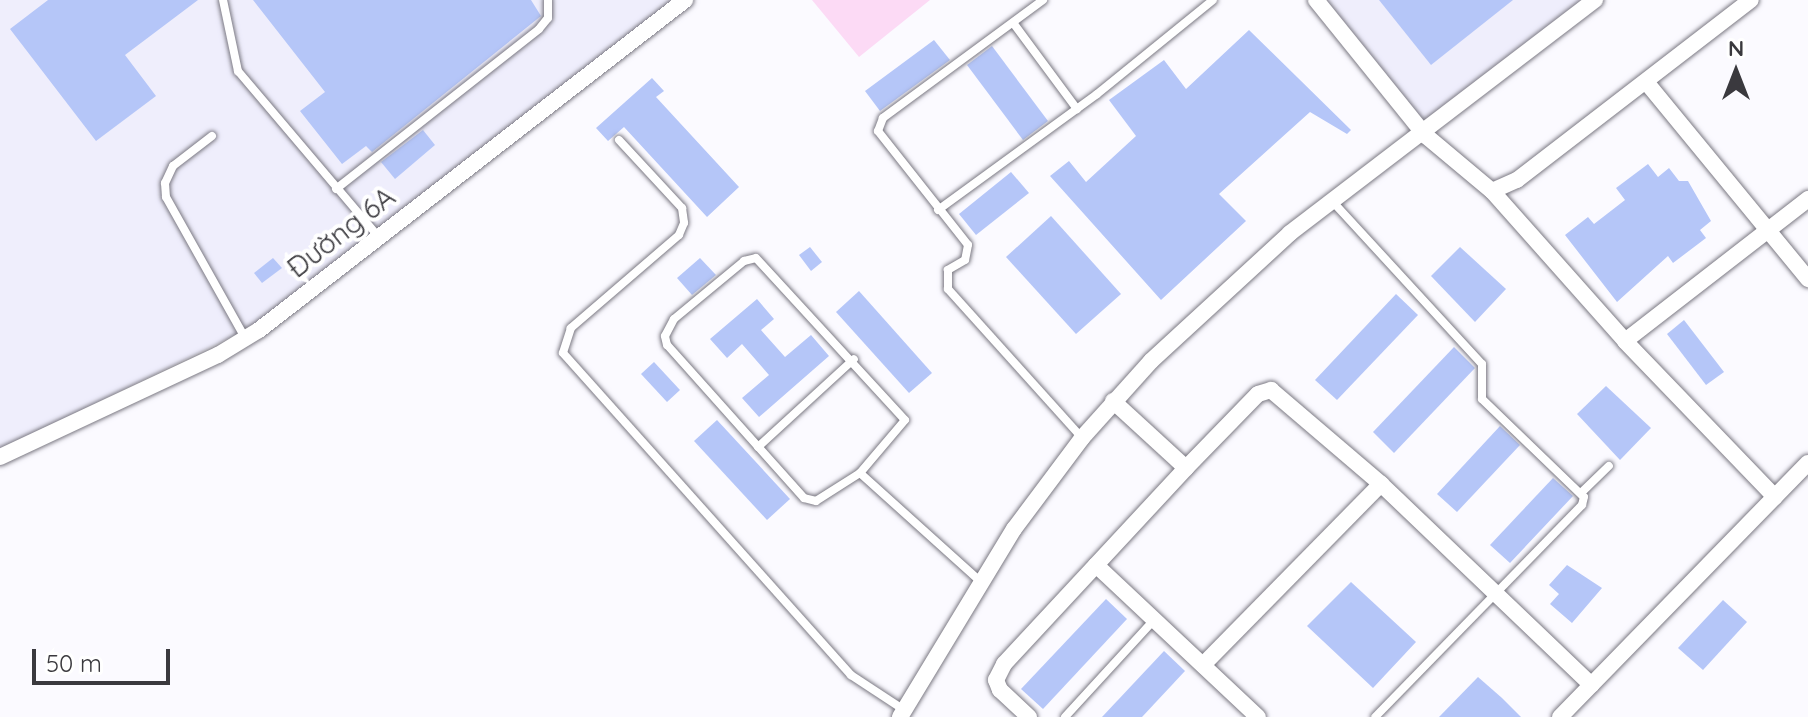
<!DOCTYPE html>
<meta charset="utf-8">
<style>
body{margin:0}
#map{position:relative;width:1808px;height:717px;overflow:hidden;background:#fbfaff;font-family:Quicksand,sans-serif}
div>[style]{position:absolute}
.built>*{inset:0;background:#efeefc}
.green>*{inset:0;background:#fcdaf5}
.building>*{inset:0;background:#b5c6f8}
.roads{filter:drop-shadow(0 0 2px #7b7983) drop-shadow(0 0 2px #7b7983)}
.lane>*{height:8px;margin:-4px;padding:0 4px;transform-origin:4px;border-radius:4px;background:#fff}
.street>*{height:16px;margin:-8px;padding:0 8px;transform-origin:8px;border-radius:8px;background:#fff}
span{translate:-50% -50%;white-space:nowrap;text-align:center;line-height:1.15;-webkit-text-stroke:8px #fff;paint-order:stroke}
.street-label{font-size:28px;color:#3a393e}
.north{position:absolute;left:1696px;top:32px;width:80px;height:80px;-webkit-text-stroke:6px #fff;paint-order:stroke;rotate:0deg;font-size:22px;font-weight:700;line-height:32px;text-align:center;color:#3a393e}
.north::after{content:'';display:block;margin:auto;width:28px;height:36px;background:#3a393e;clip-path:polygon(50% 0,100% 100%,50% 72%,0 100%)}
.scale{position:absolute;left:32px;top:649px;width:138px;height:36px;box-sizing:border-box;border:4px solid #3a393e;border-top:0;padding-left:10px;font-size:24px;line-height:28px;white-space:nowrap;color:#3a393e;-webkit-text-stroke:6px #fff;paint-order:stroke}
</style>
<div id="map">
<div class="built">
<i style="clip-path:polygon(0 0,674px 0,253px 326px,0 450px)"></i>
<i style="clip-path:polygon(1324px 0,1585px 0,1425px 126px)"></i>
</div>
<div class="green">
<i style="clip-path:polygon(812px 0,930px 0,859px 57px)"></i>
</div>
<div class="building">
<i style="clip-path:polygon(48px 0,198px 0,125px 55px,156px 96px,96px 141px,10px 29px)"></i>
<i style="clip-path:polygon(253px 0,531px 0,541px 16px,372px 152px,366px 146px,342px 164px,300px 111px,325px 92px)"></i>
<i style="clip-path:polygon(1379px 0,1513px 0,1431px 65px)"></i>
<i style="clip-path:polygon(1249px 30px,1351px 130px,1347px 134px,1310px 112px,1219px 194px,1246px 221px,1161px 300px,1050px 176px,1069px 161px,1086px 182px,1136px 136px,1109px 100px,1164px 60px,1186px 89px)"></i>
<i style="clip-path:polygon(934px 40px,950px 60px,880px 111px,865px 91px)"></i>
<i style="clip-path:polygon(992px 46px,1048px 121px,1023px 140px,967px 65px)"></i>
<i style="clip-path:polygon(652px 78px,664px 91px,656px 97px,739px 187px,707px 217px,624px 127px,608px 141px,596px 128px)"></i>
<i style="clip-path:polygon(423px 130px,435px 145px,395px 179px,381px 162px)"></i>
<i style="clip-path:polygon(1648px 164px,1658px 177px,1669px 168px,1679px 181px,1688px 181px,1711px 221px,1700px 230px,1706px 238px,1673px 263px,1668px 256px,1617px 302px,1565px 235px,1588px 217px,1594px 224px,1625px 200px,1616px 188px)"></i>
<i style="clip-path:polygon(1011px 172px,1029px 193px,976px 235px,959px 214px)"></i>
<i style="clip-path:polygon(1051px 216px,1121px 294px,1076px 334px,1006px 257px)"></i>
<i style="clip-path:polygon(810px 247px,822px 262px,811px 271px,799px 255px)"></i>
<i style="clip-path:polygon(1460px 247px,1506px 289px,1475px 322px,1431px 276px)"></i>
<i style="clip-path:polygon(273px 258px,282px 268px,262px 283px,254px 273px)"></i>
<i style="clip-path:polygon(700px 258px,716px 275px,692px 295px,677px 278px)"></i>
<i style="clip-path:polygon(859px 291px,932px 373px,909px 393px,836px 312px)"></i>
<i style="clip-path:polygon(1396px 294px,1418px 315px,1337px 400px,1315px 380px)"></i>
<i style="clip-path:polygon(757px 299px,774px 319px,761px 330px,785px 357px,811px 335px,829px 356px,759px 417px,742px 398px,769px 375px,742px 344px,727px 358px,710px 339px)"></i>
<i style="clip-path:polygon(1684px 320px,1724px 372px,1706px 385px,1667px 334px)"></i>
<i style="clip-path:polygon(1454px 347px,1475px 368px,1394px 453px,1373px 432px)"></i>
<i style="clip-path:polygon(654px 362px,680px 390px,667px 402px,641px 374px)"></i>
<i style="clip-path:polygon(1606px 386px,1651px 428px,1620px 460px,1577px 414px)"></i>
<i style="clip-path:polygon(717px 420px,790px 499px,767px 520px,694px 441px)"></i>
<i style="clip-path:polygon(1500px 426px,1520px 445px,1457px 512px,1437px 494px)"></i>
<i style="clip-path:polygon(1553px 478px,1573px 496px,1510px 563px,1490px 545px)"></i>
<i style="clip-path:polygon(1567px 565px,1602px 588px,1572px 623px,1550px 604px,1559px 594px,1549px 585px)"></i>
<i style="clip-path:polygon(1351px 582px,1416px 642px,1373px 688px,1307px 626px)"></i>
<i style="clip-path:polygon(1106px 599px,1127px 619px,1043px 709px,1021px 689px)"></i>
<i style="clip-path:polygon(1723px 600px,1747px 622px,1703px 670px,1678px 648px)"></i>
<i style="clip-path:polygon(1164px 651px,1185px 671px,1142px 717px,1102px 717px)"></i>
<i style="clip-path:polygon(1478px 677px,1502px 698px,1521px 717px,1439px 717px)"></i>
</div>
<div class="roads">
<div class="lane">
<i style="left:223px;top:0;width:73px;rotate:78.1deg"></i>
<i style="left:238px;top:71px;width:216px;rotate:49.7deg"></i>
<i style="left:1043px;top:0;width:199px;rotate:143.6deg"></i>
<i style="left:883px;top:118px;width:14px;rotate:111deg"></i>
<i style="left:878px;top:131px;width:145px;rotate:51.7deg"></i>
<i style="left:968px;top:245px;width:15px;rotate:101deg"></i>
<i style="left:965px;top:260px;width:20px;rotate:150deg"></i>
<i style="left:948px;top:270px;width:19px;rotate:90deg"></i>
<i style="left:948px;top:289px;width:200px;rotate:48deg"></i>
<i style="left:1014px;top:24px;width:106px;rotate:53.5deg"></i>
<i style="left:212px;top:136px;width:49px;rotate:142.4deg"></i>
<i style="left:173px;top:166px;width:19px;rotate:115deg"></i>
<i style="left:165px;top:183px;width:14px;rotate:86deg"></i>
<i style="left:166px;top:197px;width:162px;rotate:60.7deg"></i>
<i style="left:619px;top:140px;width:93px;rotate:47.2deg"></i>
<i style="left:682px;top:208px;width:15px;rotate:82deg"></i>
<i style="left:684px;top:223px;width:13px;rotate:113deg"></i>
<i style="left:679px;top:235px;width:143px;rotate:139.3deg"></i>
<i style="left:571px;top:328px;width:26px;rotate:108deg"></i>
<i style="left:563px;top:353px;width:432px;rotate:48.2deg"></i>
<i style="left:851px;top:675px;width:64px;rotate:33.4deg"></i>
<i style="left:336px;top:189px;width:258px;rotate:-38.2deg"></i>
<i style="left:539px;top:29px;width:14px;rotate:-51deg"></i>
<i style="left:548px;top:18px;width:18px;rotate:-90deg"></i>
<i style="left:1333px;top:202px;width:220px;rotate:47.4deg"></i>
<i style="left:1482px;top:364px;width:35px;rotate:90deg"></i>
<i style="left:1482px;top:399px;width:141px;rotate:43.9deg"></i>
<i style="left:1584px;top:497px;width:8px;rotate:104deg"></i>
<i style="left:1582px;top:505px;width:296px;rotate:134.3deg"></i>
<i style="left:938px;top:210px;width:197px;rotate:-36.1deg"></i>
<i style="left:1097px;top:94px;width:149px;rotate:-39deg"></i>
<i style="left:756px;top:258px;width:220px;rotate:47.4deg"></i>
<i style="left:905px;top:420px;width:70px;rotate:130.3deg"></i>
<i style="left:860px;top:473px;width:52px;rotate:147.5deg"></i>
<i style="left:816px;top:501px;width:12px;rotate:-166deg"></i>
<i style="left:804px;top:498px;width:205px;rotate:-131.8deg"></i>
<i style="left:667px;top:345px;width:9px;rotate:-103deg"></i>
<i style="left:665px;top:336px;width:19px;rotate:-62deg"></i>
<i style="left:674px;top:319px;width:91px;rotate:-39.6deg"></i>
<i style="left:744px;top:261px;width:12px;rotate:-14deg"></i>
<i style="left:758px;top:447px;width:130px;rotate:-42.5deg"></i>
<i style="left:860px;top:473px;width:161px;rotate:42deg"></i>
<i style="left:1583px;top:491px;width:36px;rotate:-44deg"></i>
<i style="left:1065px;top:717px;width:132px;rotate:-47.5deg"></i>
</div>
<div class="street">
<i style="left:1316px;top:0;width:174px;rotate:51.1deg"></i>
<i style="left:1425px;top:135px;width:87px;rotate:39.9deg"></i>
<i style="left:1492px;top:191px;width:27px;rotate:-24deg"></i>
<i style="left:1517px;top:180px;width:295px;rotate:-37.6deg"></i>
<i style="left:1647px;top:83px;width:254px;rotate:50.6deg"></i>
<i style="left:1492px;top:191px;width:200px;rotate:48.4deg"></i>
<i style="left:1113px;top:401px;width:99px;rotate:42.5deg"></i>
<i style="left:0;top:457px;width:241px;rotate:-25.1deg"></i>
<i style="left:218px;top:355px;width:48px;rotate:-31.4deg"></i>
<i style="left:259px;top:330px;width:539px;rotate:-37.76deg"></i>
<i style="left:1775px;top:497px;width:216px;rotate:-133.9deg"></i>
<i style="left:1625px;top:341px;width:232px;rotate:-37.8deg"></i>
<i style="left:1096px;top:565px;width:222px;rotate:43.2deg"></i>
<i style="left:1203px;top:665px;width:254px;rotate:-45.5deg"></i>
<i style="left:900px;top:717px;width:220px;rotate:-58.8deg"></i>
<i style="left:1014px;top:529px;width:114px;rotate:-53.2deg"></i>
<i style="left:1082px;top:438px;width:103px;rotate:-48.1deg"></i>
<i style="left:1151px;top:361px;width:189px;rotate:-42.6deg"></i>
<i style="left:1290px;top:233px;width:384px;rotate:-37.4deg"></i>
<i style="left:1029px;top:717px;width:40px;rotate:-137deg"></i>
<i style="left:1000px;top:690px;width:11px;rotate:-112deg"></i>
<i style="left:996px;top:680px;width:18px;rotate:-63deg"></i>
<i style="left:1004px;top:664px;width:267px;rotate:-47.1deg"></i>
<i style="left:1186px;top:468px;width:103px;rotate:-45.8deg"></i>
<i style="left:1258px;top:394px;width:14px;rotate:-17deg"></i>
<i style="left:1271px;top:390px;width:145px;rotate:40.5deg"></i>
<i style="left:1381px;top:484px;width:291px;rotate:43.7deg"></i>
<i style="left:1560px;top:717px;width:355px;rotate:-45.7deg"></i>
</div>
</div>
<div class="street-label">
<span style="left:341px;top:232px;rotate:-38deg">Đường 6A</span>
</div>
<div class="north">N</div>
<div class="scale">50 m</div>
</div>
